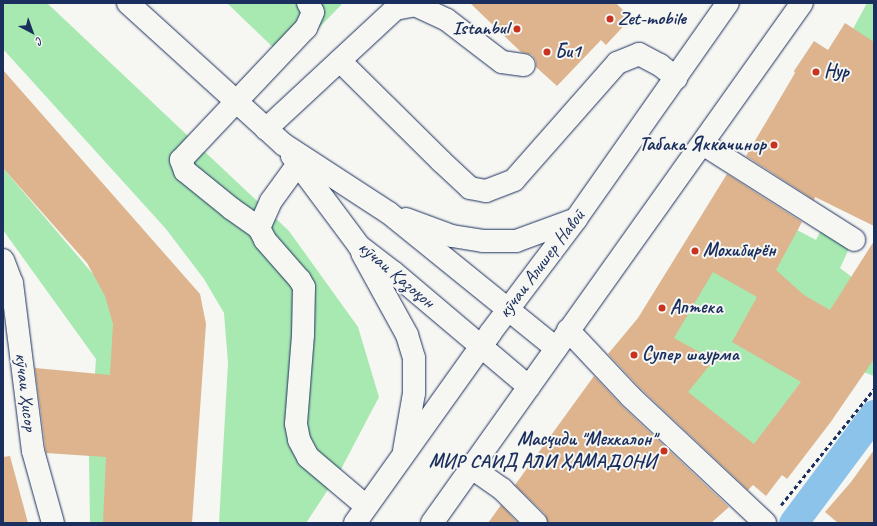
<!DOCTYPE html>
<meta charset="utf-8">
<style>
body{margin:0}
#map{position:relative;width:877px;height:526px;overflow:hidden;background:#f6f6f2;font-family:Caveat,sans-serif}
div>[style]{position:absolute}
.green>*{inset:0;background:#a8e9b2}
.canal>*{height:29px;margin:-14.5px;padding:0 14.5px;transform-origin:14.5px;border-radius:14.5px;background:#8bc3ea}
.building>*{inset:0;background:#ddb48d}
.path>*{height:2.5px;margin-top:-1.25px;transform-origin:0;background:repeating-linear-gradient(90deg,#1b2f5e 0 4px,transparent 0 7px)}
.roads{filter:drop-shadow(0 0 1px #1b2f5e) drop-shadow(0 0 1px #1b2f5e)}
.minor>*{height:22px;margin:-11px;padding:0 11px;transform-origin:11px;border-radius:11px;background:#f6f6f2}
.dots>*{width:11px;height:11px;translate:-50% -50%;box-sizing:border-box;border:2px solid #f6f6f2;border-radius:50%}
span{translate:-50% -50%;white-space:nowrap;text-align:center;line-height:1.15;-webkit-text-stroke:4px #f6f6f2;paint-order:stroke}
.poi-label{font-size:19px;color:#1b2f5e;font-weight:700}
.left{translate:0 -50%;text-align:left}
.right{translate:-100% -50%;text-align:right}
.street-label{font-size:19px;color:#1b2f5e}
.frame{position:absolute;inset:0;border:4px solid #1b2f5e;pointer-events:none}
.north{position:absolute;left:12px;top:12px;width:40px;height:40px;-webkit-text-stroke:3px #f6f6f2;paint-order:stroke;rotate:139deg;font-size:11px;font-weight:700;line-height:16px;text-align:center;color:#1b2f5e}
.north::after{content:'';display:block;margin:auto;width:14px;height:18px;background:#1b2f5e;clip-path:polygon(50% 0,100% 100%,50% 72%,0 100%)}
</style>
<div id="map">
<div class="green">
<i style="clip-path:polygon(3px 3px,47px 3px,289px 231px,358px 327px,379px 397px,339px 473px,306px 523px,219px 523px,228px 363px,224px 313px,204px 279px,166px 229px,3px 49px)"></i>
<i style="clip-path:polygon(227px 3px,343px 3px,287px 61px)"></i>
<i style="clip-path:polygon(867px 3px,874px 3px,874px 118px,848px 38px)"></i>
<i style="clip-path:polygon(3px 168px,120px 306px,131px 523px,90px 523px,89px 458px,96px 359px,3px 230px)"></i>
<i style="clip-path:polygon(761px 211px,816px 240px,825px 222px,855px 236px,840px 268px,874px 294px,874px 376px,858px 370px,760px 473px,674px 404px,665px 335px,739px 215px)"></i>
</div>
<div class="canal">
<i style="left:793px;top:523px;width:136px;rotate:-53.4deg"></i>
</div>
<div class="building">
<i style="clip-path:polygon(470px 3px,616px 3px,631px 18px,606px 45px,601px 40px,557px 86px,536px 67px,536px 61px,532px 55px,521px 52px)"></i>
<i style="clip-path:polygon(845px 23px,874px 42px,874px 226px,815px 197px,814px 200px,746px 156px,795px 73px,794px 71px,814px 41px,828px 50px)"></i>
<i style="clip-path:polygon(3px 70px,200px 294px,206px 324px,192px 523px,103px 523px,106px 457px,46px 453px,35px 368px,110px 375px,113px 324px,105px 296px,87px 263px,3px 168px)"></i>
<i style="clip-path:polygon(evenodd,727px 174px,802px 222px,776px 270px,804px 295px,830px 310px,874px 241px,874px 359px,830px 423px,787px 479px,782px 475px,766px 496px,753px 485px,748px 490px,640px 388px,608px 354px,638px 318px,727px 174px,713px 272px,757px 297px,732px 342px,801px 382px,754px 444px,688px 392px,714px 360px,674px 338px,713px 272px)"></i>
<i style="clip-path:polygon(594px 376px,622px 406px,729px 507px,711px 523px,548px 523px,545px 514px,515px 485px)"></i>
<i style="clip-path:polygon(874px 450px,874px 523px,838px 523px,825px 512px,851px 482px)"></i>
<i style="clip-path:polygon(10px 456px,28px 523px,3px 523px,3px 457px)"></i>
<i style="clip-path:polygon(501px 505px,518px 523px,488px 523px)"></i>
</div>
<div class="path">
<i style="left:781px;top:505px;width:149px;rotate:-51.3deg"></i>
</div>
<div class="roads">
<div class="minor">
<i style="left:128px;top:3px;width:210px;rotate:42.3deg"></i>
<i style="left:283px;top:144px;width:126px;rotate:33.1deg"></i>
<i style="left:389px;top:213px;width:215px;rotate:39deg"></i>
<i style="left:340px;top:61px;width:142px;rotate:44.7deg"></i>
<i style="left:441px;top:161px;width:40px;rotate:43deg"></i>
<i style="left:470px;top:188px;width:16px;rotate:11deg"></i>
<i style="left:486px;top:191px;width:30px;rotate:-21deg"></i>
<i style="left:514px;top:180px;width:156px;rotate:-48.6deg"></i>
<i style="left:617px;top:63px;width:24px;rotate:-22deg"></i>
<i style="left:639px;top:54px;width:24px;rotate:28deg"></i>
<i style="left:660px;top:65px;width:21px;rotate:39deg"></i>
<i style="left:266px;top:129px;width:176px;rotate:-42.9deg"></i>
<i style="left:395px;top:9px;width:20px;rotate:-11deg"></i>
<i style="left:415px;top:5px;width:35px;rotate:25deg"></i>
<i style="left:447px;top:20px;width:69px;rotate:37.4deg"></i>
<i style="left:502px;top:62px;width:22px;rotate:8deg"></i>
<i style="left:703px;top:144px;width:179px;rotate:32.4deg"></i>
<i style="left:292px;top:156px;width:112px;rotate:53.3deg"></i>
<i style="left:359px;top:246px;width:43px;rotate:37.4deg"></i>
<i style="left:393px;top:272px;width:178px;rotate:40.2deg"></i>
<i style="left:298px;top:164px;width:46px;rotate:126.1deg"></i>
<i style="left:271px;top:201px;width:30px;rotate:114deg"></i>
<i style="left:259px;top:228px;width:13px;rotate:63deg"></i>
<i style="left:265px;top:240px;width:53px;rotate:48.8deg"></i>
<i style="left:300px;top:280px;width:8px;rotate:60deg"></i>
<i style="left:304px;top:287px;width:48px;rotate:91.2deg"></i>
<i style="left:303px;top:335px;width:89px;rotate:94.5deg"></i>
<i style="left:296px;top:424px;width:16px;rotate:79deg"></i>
<i style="left:299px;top:440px;width:19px;rotate:62deg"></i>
<i style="left:308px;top:457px;width:76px;rotate:40.2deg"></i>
<i style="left:406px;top:219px;width:49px;rotate:20.3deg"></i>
<i style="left:452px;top:236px;width:31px;rotate:9deg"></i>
<i style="left:483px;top:241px;width:33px"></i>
<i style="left:516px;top:241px;width:64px;rotate:-20.1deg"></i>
<i style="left:259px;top:228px;width:33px;rotate:-145deg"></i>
<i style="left:232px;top:209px;width:60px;rotate:-141deg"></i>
<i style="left:185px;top:171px;width:12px;rotate:-110deg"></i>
<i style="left:181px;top:160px;width:182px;rotate:-46.6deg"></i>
<i style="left:306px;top:28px;width:17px;rotate:-66deg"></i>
<i style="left:313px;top:12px;width:10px;rotate:-119deg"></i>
<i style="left:362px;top:253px;width:94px;rotate:61.2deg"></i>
<i style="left:407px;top:335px;width:24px;rotate:73deg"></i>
<i style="left:414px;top:358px;width:35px;rotate:90deg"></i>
<i style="left:414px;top:393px;width:59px;rotate:99.8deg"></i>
<i style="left:3px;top:260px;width:25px;rotate:69deg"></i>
<i style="left:12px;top:283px;width:169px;rotate:82.9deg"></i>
<i style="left:33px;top:451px;width:75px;rotate:74.5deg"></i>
<i style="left:568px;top:330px;width:92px;rotate:46.8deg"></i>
<i style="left:631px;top:397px;width:184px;rotate:43.2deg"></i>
<i style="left:472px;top:468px;width:37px;rotate:35deg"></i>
<i style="left:502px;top:489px;width:48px;rotate:45deg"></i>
<i style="left:355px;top:523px;width:234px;rotate:-54.5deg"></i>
<i style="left:491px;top:332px;width:141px;rotate:-53deg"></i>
<i style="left:576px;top:219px;width:264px;rotate:-54.9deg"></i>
<i style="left:432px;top:523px;width:638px;rotate:-54.57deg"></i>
</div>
</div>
<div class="dots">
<i style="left:610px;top:19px;background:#c8321e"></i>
<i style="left:517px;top:29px;background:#c8321e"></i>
<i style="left:547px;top:52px;background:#c8321e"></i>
<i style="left:816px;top:72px;background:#c8321e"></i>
<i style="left:774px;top:145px;background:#c8321e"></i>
<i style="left:695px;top:251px;background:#c8321e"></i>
<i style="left:662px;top:308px;background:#c8321e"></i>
<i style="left:634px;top:355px;background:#c8321e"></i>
<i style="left:664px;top:451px;background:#c8321e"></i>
</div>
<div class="poi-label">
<span class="left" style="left:618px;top:19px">Zet-mobile</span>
<span class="right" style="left:509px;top:29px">Istanbul</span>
<span class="left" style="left:555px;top:52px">Би1</span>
<span class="left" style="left:824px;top:72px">Нур</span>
<span class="right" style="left:766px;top:145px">Табака Яккачинор</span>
<span class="left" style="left:703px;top:251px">Мохибирён</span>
<span class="left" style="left:670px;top:308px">Аптека</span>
<span class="left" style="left:642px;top:355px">Супер шаурма</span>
<span class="right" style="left:656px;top:451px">Масҷиди "Мехкалон"<br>МИР САИД АЛИ ҲАМАДОНИ</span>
</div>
<div class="street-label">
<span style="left:542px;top:264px;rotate:-53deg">кӯчаи Алишер Навоӣ</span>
<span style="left:396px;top:275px;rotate:40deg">кӯчаи Қазоқон</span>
<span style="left:25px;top:392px;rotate:83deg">кӯчаи Ҳисор</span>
</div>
<div class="frame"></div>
<div class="north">С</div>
</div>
